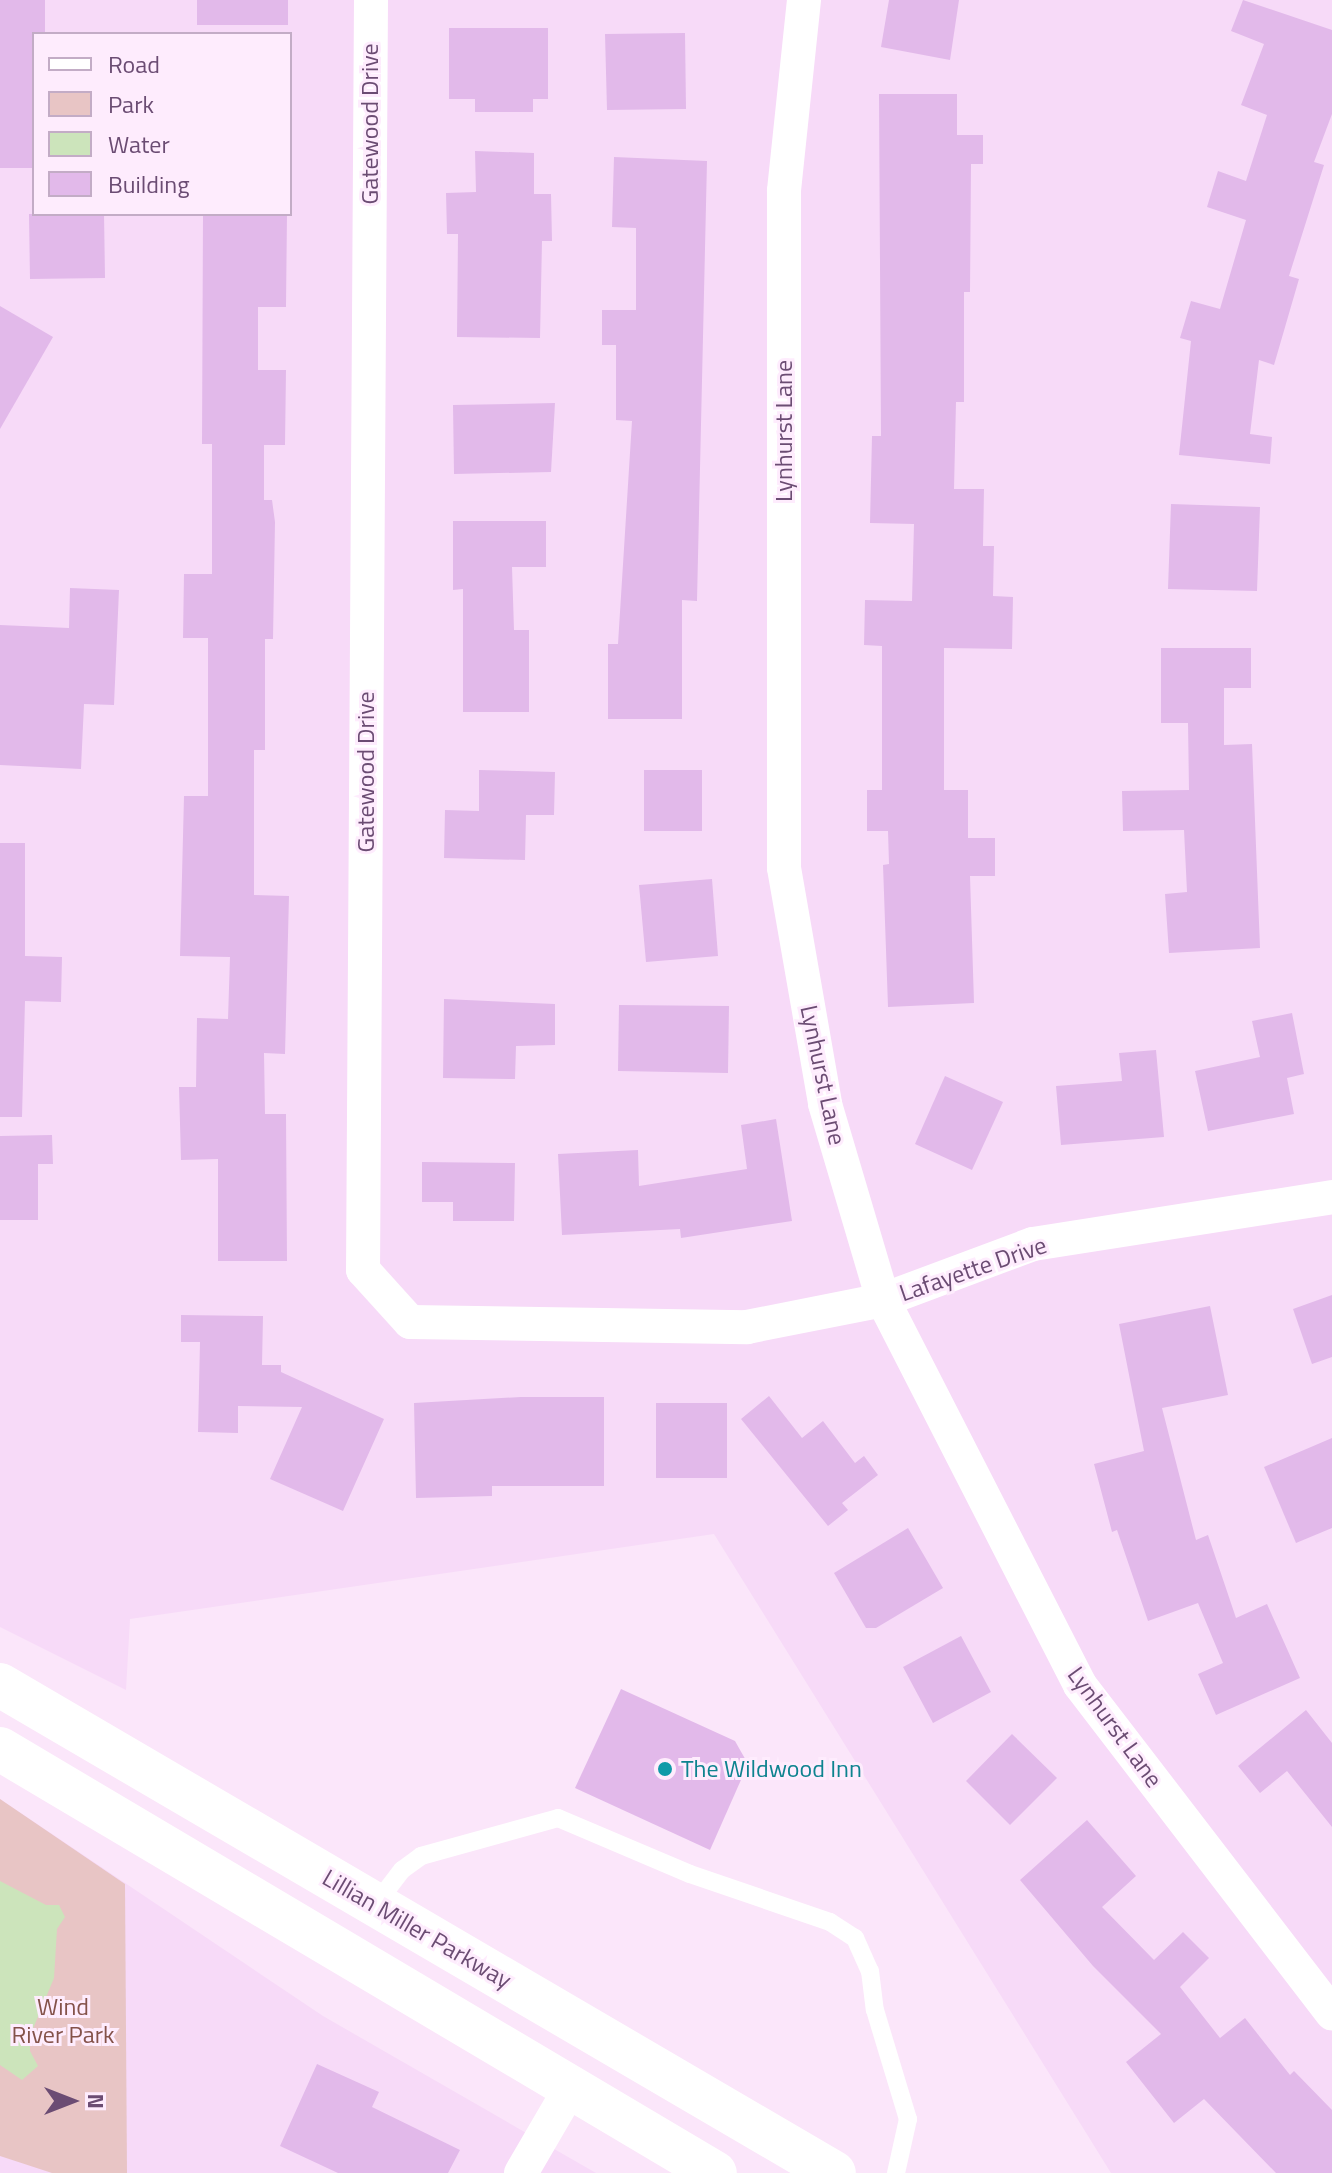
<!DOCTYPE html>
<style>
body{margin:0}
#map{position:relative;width:1332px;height:2173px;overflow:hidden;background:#fbe6fa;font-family:"Titillium Web",sans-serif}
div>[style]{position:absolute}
.residential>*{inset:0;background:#f7daf8}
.green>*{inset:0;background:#e8c5c5}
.water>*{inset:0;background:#cce4bb}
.building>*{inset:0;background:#e2b9ea}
.service>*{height:18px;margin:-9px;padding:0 9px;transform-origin:9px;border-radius:9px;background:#fff}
.minor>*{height:34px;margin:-17px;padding:0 17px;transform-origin:17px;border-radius:17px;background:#fff}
.secondary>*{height:44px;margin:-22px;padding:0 22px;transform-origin:22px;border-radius:22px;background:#fff}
.dots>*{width:22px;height:22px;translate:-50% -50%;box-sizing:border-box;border:4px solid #feecfd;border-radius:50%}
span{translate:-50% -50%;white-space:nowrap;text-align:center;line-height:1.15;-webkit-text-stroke:6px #feecfd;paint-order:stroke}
.street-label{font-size:24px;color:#6b4c73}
.culture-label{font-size:24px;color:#0d838f}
.left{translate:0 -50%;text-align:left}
.park-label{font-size:24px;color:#84524a}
.legend{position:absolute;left:32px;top:32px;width:260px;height:184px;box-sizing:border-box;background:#feecfd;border:2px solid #c3acc6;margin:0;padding:10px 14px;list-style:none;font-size:24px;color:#6b4c73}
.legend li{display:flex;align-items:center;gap:16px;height:40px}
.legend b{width:40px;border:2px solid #c3acc6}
.north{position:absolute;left:32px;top:2061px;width:80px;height:80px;-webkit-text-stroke:6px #feecfd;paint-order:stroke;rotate:90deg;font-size:22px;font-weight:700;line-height:32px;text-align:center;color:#6b4c73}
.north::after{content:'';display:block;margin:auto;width:28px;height:36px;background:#6b4c73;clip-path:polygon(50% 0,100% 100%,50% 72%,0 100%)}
</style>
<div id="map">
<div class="residential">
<i style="clip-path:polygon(evenodd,0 0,1332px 0,1332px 2173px,1111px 2173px,714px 1534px,130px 1619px,126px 1690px,0 1627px,0 0,34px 34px,290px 34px,290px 214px,34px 214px,34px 34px)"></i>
<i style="clip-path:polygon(0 1799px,323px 2016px,596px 2173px,0 2173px)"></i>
</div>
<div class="green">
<i style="clip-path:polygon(0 1799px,125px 1884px,127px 2173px,52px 2173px,0 2156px)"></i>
</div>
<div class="water">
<i style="clip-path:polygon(0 1881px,46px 1905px,59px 1905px,65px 1917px,57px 1929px,54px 1978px,30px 2036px,30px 2051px,38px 2066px,22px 2080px,0 2065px)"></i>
</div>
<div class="building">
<i style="clip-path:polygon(0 0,45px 0,45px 34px,34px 34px,34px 168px,0 168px)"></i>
<i style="clip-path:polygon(197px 0,288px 0,288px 25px,197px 25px)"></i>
<i style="clip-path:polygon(889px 0,959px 0,950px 60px,881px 47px)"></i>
<i style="clip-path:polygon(1243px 0,1332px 30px,1332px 114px,1314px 162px,1324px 165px,1289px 276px,1299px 279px,1274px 365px,1259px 360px,1250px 434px,1272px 437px,1270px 464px,1179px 455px,1191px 341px,1180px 338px,1191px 301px,1220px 309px,1246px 220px,1207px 207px,1218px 171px,1246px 181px,1267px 115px,1241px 105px,1264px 44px,1231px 31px)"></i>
<i style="clip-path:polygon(449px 28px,548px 28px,548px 99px,533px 99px,533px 112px,475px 112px,475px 99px,449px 99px)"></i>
<i style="clip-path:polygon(685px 33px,686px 109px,607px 110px,605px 34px)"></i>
<i style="clip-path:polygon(879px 94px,957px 94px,957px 135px,983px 135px,983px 164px,971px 164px,970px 292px,964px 292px,964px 402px,956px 402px,954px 489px,984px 489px,983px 546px,994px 546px,993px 596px,1013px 597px,1012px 649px,944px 648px,944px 790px,968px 790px,968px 838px,995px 838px,995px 876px,970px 876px,974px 1003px,888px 1007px,883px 865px,889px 864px,888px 831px,867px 831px,867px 790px,882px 790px,882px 646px,864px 645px,865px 600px,912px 601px,914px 524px,870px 523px,872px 436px,881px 436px)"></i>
<i style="clip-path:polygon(475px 151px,534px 153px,534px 194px,551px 194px,552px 241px,542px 241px,540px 338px,457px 337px,458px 234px,447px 234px,446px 193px,476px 192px)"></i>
<i style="clip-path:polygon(614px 157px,707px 161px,697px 601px,682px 600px,682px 719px,608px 719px,608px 644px,618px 644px,632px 421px,616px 420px,616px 345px,602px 345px,602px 310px,636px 310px,636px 228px,612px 227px)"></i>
<i style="clip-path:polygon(29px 214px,104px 214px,105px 278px,30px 279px)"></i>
<i style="clip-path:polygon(203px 214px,287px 214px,286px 307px,258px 307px,258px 370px,286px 370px,285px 445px,264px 445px,264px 500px,272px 500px,275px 522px,273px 639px,265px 639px,265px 750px,254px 750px,254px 895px,289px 896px,285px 1054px,264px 1053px,265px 1114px,286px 1114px,287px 1261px,218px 1261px,218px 1159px,181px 1160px,179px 1087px,196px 1087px,197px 1018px,228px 1019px,230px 957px,180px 956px,184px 796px,208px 796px,208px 638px,183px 638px,184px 574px,212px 574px,212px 444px,202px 444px)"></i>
<i style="clip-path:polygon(0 306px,53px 337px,0 429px)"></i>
<i style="clip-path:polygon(555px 403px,551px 472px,454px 474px,453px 405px)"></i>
<i style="clip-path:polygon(1171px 504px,1260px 507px,1257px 591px,1168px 589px)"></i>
<i style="clip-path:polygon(453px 521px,546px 521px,546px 567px,512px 567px,514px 630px,529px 630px,529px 712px,463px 712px,463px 589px,453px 590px)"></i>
<i style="clip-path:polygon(70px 588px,119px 590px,114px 705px,84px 704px,81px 769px,0 765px,0 625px,69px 628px)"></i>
<i style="clip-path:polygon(1161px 648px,1251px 648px,1251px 688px,1224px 688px,1224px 745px,1252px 744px,1260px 948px,1169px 953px,1165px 894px,1187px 892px,1184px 830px,1123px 831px,1122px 791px,1189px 790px,1188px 723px,1161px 723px)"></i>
<i style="clip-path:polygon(479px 770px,555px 772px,554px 815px,526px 815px,525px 860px,444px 858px,445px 810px,479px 811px)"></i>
<i style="clip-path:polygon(644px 770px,702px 770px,702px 831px,644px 831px)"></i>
<i style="clip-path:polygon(0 843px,25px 843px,25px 956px,62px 957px,61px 1002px,25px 1001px,22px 1117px,0 1117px)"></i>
<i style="clip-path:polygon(712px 879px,718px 956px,646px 962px,639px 885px)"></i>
<i style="clip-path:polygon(444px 999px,555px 1004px,555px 1045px,516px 1046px,515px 1079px,443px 1078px)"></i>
<i style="clip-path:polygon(619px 1005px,729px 1006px,728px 1073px,618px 1071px)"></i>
<i style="clip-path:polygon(1292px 1013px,1304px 1074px,1287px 1078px,1294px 1114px,1208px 1131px,1195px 1071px,1260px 1057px,1252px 1021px)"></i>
<i style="clip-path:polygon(1156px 1050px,1164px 1137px,1061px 1145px,1056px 1086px,1122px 1081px,1119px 1053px)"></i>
<i style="clip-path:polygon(945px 1076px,1003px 1102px,972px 1170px,915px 1144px)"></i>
<i style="clip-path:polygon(776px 1119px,792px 1221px,681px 1238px,680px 1229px,562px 1235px,558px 1154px,638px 1150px,639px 1186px,747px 1169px,741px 1125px)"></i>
<i style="clip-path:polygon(52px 1135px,53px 1164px,38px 1164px,38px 1220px,0 1220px,0 1136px)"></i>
<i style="clip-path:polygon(422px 1162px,515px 1163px,514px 1221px,453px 1221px,453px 1202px,422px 1202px)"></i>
<i style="clip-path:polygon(1332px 1295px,1332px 1357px,1312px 1364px,1293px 1309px)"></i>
<i style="clip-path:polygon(1210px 1306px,1228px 1395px,1162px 1408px,1196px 1540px,1208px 1535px,1236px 1618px,1267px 1604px,1300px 1678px,1216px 1715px,1198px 1674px,1223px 1663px,1198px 1603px,1148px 1621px,1117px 1530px,1112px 1532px,1094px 1464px,1144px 1451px,1119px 1324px)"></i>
<i style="clip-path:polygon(181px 1315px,263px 1316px,262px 1365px,281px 1365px,281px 1372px,384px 1419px,343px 1511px,270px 1479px,302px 1407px,238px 1406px,238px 1433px,198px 1432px,200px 1342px,181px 1342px)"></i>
<i style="clip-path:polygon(769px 1396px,802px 1438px,823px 1421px,855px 1463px,864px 1456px,878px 1475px,842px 1503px,848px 1510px,828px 1526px,741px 1419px)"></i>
<i style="clip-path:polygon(521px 1397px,604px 1397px,604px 1486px,492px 1486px,492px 1496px,416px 1498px,414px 1403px)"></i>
<i style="clip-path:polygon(656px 1403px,727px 1403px,727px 1478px,656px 1478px)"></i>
<i style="clip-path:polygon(1332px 1438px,1332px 1528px,1296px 1543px,1264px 1467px)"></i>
<i style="clip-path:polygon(908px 1528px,943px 1588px,876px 1628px,866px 1628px,834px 1573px)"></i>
<i style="clip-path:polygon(961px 1636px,991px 1692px,933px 1723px,903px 1667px)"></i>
<i style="clip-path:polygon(621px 1689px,735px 1741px,748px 1764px,710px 1850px,575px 1788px)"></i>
<i style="clip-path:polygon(1306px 1710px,1332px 1743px,1332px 1827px,1287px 1771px,1260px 1793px,1238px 1766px)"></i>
<i style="clip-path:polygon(1012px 1734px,1057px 1778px,1010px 1825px,966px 1781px)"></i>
<i style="clip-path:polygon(1087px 1820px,1136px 1876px,1102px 1907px,1154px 1960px,1183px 1932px,1209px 1958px,1180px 1987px,1220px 2038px,1245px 2018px,1290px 2075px,1294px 2071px,1332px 2110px,1332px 2173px,1276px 2173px,1204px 2099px,1174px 2123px,1126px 2062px,1161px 2034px,1093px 1966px,1020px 1880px)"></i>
<i style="clip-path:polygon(317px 2064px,379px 2092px,372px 2107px,460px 2150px,448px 2173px,338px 2173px,280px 2146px)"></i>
</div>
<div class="service">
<i style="left:376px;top:1904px;width:43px;rotate:-52.6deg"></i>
<i style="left:402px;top:1870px;width:24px;rotate:-36deg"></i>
<i style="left:421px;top:1856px;width:142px;rotate:-15.5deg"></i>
<i style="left:558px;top:1818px;width:143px;rotate:23deg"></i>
<i style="left:690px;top:1874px;width:148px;rotate:18.9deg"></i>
<i style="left:830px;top:1922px;width:30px;rotate:33deg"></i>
<i style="left:855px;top:1938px;width:36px;rotate:66deg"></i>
<i style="left:870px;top:1971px;width:39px;rotate:83deg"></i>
<i style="left:875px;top:2010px;width:114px;rotate:73.2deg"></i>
<i style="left:908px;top:2119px;width:55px;rotate:102.5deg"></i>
</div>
<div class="minor">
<i style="left:371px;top:0;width:1270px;rotate:90.36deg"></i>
<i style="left:363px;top:1270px;width:70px;rotate:47.9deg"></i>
<i style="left:410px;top:1322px;width:337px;rotate:0.9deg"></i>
<i style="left:747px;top:1327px;width:139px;rotate:-11.2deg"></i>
<i style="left:883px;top:1300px;width:160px;rotate:-20.5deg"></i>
<i style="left:1033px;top:1244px;width:303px;rotate:-8.9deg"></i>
<i style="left:804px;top:0;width:192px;rotate:96deg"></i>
<i style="left:784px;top:191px;width:677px;rotate:90deg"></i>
<i style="left:784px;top:868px;width:240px;rotate:80.1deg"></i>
<i style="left:825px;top:1104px;width:204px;rotate:73.5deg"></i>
<i style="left:883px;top:1300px;width:432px;rotate:62.9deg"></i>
<i style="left:1080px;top:1685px;width:414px;rotate:52.5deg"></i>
<i style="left:521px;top:2173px;width:99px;rotate:-59.8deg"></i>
</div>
<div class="secondary">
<i style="left:0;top:1685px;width:966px;rotate:30.33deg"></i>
<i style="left:0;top:1749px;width:831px;rotate:30.67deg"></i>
</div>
<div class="dots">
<i style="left:665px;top:1769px;background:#0f9aa8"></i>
</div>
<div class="street-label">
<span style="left:370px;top:124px;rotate:-90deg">Gatewood Drive</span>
<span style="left:784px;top:431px;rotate:-90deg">Lynhurst Lane</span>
<span style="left:366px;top:772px;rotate:-90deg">Gatewood Drive</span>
<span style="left:823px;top:1075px;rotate:78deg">Lynhurst Lane</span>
<span style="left:973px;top:1269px;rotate:-19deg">Lafayette Drive</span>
<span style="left:1115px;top:1727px;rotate:54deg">Lynhurst Lane</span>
<span style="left:417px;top:1929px;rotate:30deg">Lillian Miller Parkway</span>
</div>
<div class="culture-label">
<span class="left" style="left:681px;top:1769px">The Wildwood Inn</span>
</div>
<div class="park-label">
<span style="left:63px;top:2021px">Wind<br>River Park</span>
</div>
<ul class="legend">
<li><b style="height:10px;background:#fff"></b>Road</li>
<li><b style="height:22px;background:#e8c5c5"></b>Park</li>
<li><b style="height:22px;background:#cce4bb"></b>Water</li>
<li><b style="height:22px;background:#e2b9ea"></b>Building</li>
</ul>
<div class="north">N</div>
</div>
